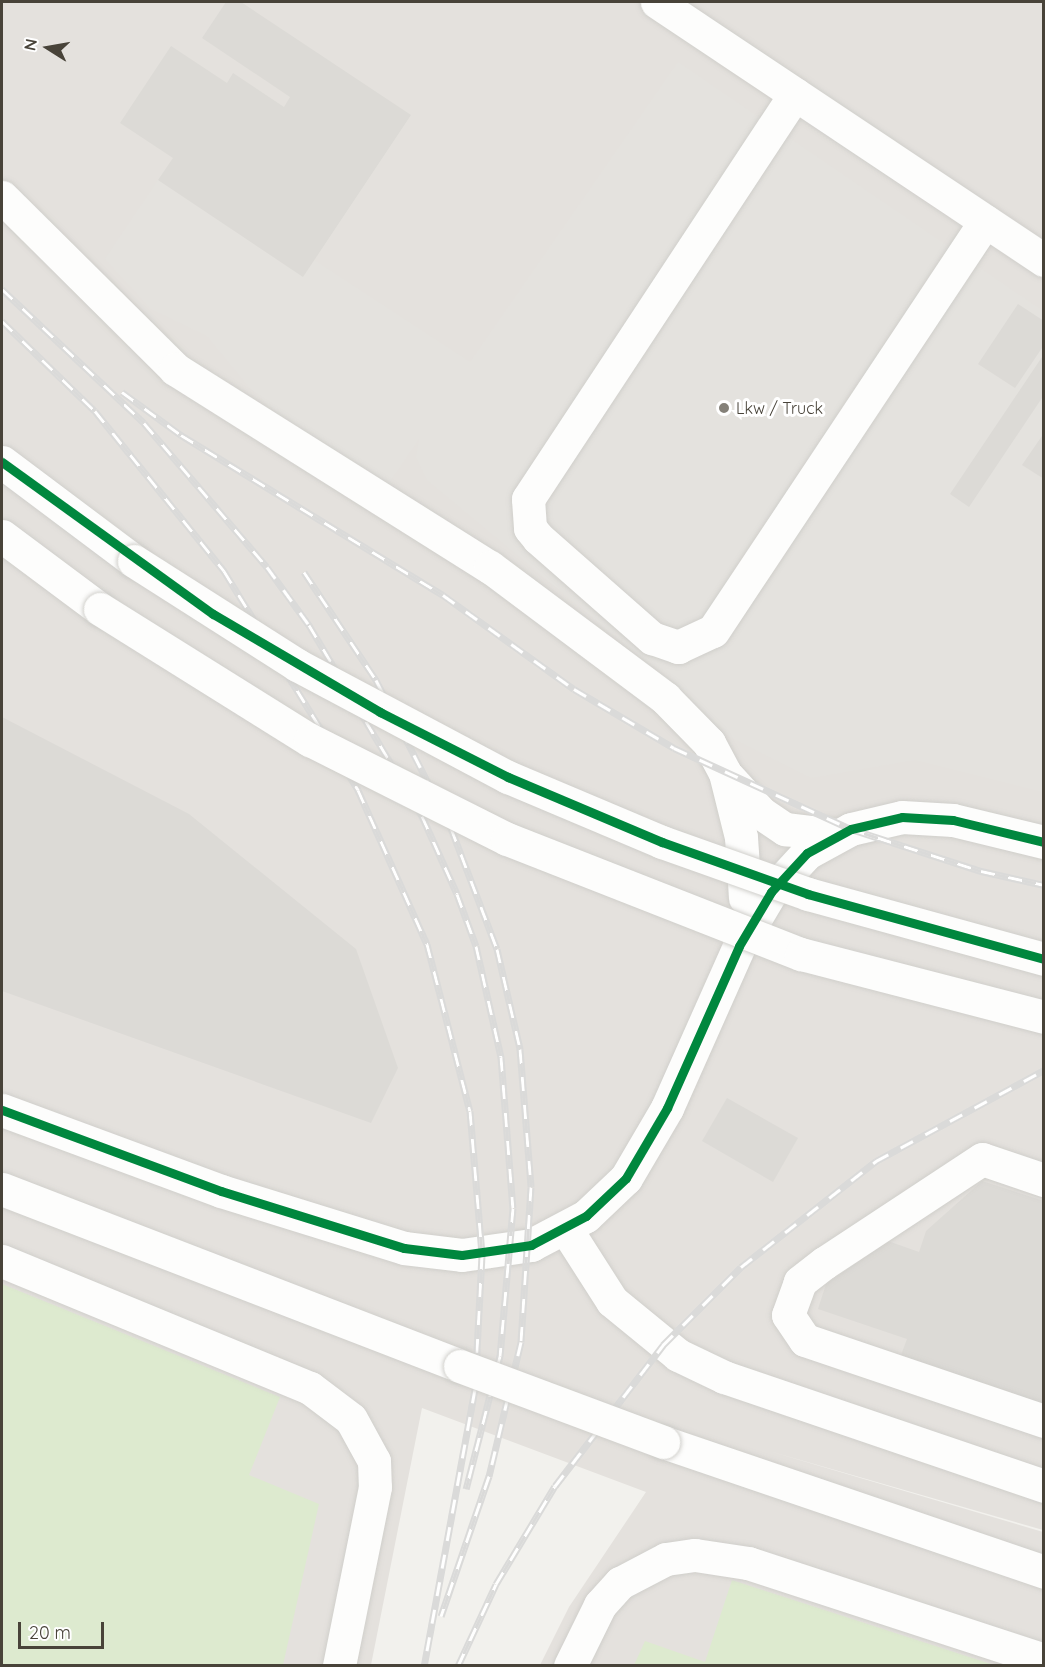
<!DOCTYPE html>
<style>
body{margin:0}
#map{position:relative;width:1045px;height:1667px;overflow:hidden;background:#f2f1ed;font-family:Quicksand,sans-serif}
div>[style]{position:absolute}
.industrial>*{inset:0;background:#e4e1dd}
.green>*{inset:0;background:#ddeacf}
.parking>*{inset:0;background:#e4e2de}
.building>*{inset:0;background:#dcdad6}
.roads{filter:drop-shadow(0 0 2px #d0cfcb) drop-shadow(0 0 2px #d0cfcb)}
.minor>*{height:33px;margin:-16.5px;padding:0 16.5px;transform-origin:16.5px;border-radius:16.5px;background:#fdfdfc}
.rail>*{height:7px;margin-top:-3.5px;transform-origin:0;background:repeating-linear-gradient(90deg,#fff 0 14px,#dadad9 0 28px);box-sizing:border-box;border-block:2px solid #dadad9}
.bridges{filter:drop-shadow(0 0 2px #d0cfcb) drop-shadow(0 0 2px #d0cfcb)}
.minor-bridge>*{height:33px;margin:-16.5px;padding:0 16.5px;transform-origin:16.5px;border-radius:16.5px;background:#fdfdfc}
.cycleway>*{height:9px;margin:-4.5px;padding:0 4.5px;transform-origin:4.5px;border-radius:4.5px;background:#00873e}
.dots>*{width:16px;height:16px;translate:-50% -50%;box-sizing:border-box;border:3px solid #fff;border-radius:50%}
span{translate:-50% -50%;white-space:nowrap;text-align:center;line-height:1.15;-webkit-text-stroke:6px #fff;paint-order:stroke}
.poi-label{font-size:16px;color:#484339}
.left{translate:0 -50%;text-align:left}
.frame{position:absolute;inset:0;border:3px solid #484339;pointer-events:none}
.north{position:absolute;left:18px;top:18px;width:60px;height:60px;-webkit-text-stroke:4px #fff;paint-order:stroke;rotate:281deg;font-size:16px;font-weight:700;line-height:24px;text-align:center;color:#484339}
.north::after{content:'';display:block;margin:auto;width:21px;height:27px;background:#484339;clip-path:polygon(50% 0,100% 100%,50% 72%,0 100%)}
.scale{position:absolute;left:18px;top:1622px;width:86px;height:27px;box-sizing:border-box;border:3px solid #484339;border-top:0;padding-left:8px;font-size:18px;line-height:21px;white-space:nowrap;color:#484339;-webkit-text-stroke:4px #fff;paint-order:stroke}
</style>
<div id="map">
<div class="industrial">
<i style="clip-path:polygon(2px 2px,1043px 2px,1043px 1530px,769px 1451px,1043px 1532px,1043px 1665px,540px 1665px,569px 1607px,646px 1492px,422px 1408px,371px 1665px,2px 1666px)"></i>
</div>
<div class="green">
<i style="clip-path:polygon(2px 1284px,280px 1397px,249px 1475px,319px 1504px,283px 1665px,2px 1665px)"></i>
<i style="clip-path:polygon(732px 1580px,994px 1665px,634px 1665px,645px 1641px,705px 1662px)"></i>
</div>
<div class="parking">
<i style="clip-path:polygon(678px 62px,1043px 311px,1043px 792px,915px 760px,811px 778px,724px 734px,672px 684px,427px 480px,416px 457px,419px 439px,374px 505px,249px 387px,207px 336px,151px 309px,105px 259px,158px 180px,314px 260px,470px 362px)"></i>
</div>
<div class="building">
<i style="clip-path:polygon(226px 2px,241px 2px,411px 115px,303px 277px,158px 180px,173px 158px,120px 123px,171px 46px,227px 83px,233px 73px,284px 107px,290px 97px,202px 38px)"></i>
<i style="clip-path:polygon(1018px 304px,1044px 321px,1044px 345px,1015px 388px,978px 364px)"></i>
<i style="clip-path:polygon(1044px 354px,1044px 395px,969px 507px,950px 494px)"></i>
<i style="clip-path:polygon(1044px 433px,1044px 479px,1022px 465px)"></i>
<i style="clip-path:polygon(2px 717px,189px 814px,356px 949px,398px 1068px,371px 1123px,2px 991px)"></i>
<i style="clip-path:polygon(727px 1098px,798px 1138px,773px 1182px,702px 1141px)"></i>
<i style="clip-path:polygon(982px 1181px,1044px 1201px,1044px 1412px,898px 1363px,907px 1339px,818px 1309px,826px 1284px,888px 1241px,919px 1252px,926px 1231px)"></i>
</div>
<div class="roads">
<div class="minor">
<i style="left:657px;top:2px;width:465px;rotate:33.7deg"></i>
<i style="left:795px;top:94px;width:485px;rotate:123.4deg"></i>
<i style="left:528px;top:499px;width:29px;rotate:86deg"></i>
<i style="left:530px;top:528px;width:13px;rotate:51deg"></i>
<i style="left:538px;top:538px;width:152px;rotate:41.3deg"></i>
<i style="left:652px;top:638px;width:28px;rotate:19deg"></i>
<i style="left:678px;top:647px;width:38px;rotate:-25deg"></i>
<i style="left:713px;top:631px;width:492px;rotate:-56.4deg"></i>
<i style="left:2px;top:197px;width:244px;rotate:44.8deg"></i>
<i style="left:175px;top:369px;width:372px;rotate:32.2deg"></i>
<i style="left:490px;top:567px;width:219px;rotate:36.8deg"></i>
<i style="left:665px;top:698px;width:63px;rotate:45.6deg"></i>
<i style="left:709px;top:743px;width:34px;rotate:62deg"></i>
<i style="left:725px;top:773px;width:66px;rotate:76deg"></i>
<i style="left:741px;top:837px;width:61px;rotate:86.2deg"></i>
<i style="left:2px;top:462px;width:165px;rotate:36.9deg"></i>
<i style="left:2px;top:536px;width:122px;rotate:36.7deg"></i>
<i style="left:729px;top:778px;width:47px;rotate:47.6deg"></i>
<i style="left:761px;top:813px;width:29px;rotate:34deg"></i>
<i style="left:785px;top:829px;width:50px;rotate:6.8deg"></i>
<i style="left:2px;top:1110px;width:233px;rotate:20.3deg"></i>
<i style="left:221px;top:1191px;width:192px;rotate:17.3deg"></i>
<i style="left:404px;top:1248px;width:58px;rotate:6.9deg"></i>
<i style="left:462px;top:1255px;width:70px;rotate:-8.2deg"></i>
<i style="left:531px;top:1245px;width:62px;rotate:-27.8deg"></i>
<i style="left:586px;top:1216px;width:55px;rotate:-43.5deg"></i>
<i style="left:626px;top:1178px;width:81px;rotate:-59.6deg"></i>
<i style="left:667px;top:1108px;width:177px;rotate:-66deg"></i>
<i style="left:739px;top:946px;width:63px;rotate:-59.3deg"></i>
<i style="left:771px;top:892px;width:53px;rotate:-47.3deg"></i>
<i style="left:807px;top:853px;width:50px;rotate:-28.6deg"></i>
<i style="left:851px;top:829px;width:52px;rotate:-13.2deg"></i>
<i style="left:902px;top:817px;width:51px;rotate:3.4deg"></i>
<i style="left:953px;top:820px;width:94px;rotate:13.6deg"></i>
<i style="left:1044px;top:1180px;width:65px;rotate:-161.3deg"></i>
<i style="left:982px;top:1159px;width:189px;rotate:146.6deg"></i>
<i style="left:824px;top:1263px;width:31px;rotate:142deg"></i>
<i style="left:800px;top:1282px;width:35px;rotate:110deg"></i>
<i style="left:788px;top:1315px;width:30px;rotate:56deg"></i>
<i style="left:805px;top:1340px;width:252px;rotate:18.7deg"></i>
<i style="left:2px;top:1189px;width:491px;rotate:21.1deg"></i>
<i style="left:566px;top:1229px;width:85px;rotate:57.4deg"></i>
<i style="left:612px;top:1301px;width:85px;rotate:39.3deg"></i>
<i style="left:678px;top:1355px;width:51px;rotate:25.6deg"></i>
<i style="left:724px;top:1377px;width:338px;rotate:18.8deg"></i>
<i style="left:2px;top:1261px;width:333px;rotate:22.4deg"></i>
<i style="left:310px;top:1388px;width:51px;rotate:37.1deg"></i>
<i style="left:351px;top:1419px;width:48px;rotate:61.3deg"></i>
<i style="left:374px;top:1461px;width:26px;rotate:88deg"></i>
<i style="left:375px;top:1487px;width:183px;rotate:101.4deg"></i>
<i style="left:663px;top:1442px;width:403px;rotate:18.8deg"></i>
<i style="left:570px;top:1666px;width:68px;rotate:-63.8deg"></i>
<i style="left:600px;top:1605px;width:30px;rotate:-48deg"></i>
<i style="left:620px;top:1583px;width:52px;rotate:-27.6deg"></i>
<i style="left:666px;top:1559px;width:29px;rotate:-8deg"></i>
<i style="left:695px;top:1555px;width:54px;rotate:8.6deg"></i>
<i style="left:748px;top:1563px;width:311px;rotate:18.1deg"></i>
</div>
</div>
<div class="rail">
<i style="left:2px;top:289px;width:195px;rotate:43.3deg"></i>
<i style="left:144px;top:423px;width:189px;rotate:49.5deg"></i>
<i style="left:267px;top:567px;width:72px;rotate:54.1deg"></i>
<i style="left:309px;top:625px;width:222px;rotate:59.4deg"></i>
<i style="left:422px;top:816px;width:85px;rotate:65.8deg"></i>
<i style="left:457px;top:894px;width:55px;rotate:69.9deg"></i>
<i style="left:476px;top:946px;width:114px;rotate:77.3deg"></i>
<i style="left:501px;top:1057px;width:151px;rotate:85.5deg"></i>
<i style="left:513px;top:1208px;width:149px;rotate:95deg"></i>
<i style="left:500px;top:1356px;width:137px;rotate:104.3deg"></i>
<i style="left:2px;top:321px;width:129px;rotate:44.1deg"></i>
<i style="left:95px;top:411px;width:206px;rotate:51.1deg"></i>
<i style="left:224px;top:571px;width:257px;rotate:58.5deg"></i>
<i style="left:358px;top:790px;width:169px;rotate:65.9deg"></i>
<i style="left:427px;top:944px;width:172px;rotate:75.6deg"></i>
<i style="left:470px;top:1111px;width:144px;rotate:85.2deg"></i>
<i style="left:482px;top:1255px;width:134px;rotate:93deg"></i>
<i style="left:475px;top:1389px;width:282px;rotate:100.4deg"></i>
<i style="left:122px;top:392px;width:73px;rotate:36.1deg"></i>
<i style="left:181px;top:435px;width:307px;rotate:31.4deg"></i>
<i style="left:443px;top:595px;width:161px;rotate:35.7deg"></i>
<i style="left:574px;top:689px;width:116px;rotate:30.5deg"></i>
<i style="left:674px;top:748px;width:195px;rotate:24.6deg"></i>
<i style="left:851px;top:829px;width:137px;rotate:17.9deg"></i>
<i style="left:981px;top:871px;width:65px;rotate:12.5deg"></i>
<i style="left:304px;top:572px;width:130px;rotate:56.3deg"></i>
<i style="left:376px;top:680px;width:166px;rotate:63.1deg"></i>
<i style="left:451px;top:828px;width:129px;rotate:69.2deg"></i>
<i style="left:497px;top:949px;width:103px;rotate:77deg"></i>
<i style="left:520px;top:1049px;width:138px;rotate:85.4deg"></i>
<i style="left:531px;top:1187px;width:155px;rotate:93.7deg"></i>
<i style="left:521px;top:1342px;width:138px;rotate:103.4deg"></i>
<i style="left:489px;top:1476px;width:148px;rotate:108.9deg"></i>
<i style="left:458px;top:1666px;width:90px;rotate:-65.1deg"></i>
<i style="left:496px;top:1584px;width:114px;rotate:-59deg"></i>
<i style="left:555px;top:1486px;width:178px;rotate:-52.5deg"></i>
<i style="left:663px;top:1345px;width:110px;rotate:-45deg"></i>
<i style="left:741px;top:1267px;width:172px;rotate:-38.1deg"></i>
<i style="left:876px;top:1161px;width:191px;rotate:-28.4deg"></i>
</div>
<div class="bridges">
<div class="minor-bridge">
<i style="left:134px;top:561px;width:193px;rotate:32.5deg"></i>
<i style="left:297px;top:665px;width:239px;rotate:28deg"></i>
<i style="left:508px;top:777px;width:167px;rotate:22.9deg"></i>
<i style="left:662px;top:842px;width:155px;rotate:19.6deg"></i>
<i style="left:808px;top:894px;width:245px;rotate:15.4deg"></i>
<i style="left:100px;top:609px;width:248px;rotate:32deg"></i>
<i style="left:310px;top:740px;width:220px;rotate:26.7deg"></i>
<i style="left:507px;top:839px;width:316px;rotate:21.4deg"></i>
<i style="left:801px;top:954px;width:251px;rotate:14.5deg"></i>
<i style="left:460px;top:1366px;width:217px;rotate:20.5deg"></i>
</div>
</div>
<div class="cycleway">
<i style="left:2px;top:462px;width:260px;rotate:35.8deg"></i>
<i style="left:213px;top:614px;width:194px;rotate:30.4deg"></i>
<i style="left:380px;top:712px;width:144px;rotate:26.9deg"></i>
<i style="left:508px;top:777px;width:167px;rotate:22.9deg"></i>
<i style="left:662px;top:842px;width:155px;rotate:19.6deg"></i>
<i style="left:808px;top:894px;width:245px;rotate:15.4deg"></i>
<i style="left:2px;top:1110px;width:233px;rotate:20.3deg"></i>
<i style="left:221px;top:1191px;width:192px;rotate:17.3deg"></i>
<i style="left:404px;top:1248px;width:58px;rotate:6.9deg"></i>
<i style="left:462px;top:1255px;width:70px;rotate:-8.2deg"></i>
<i style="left:531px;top:1245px;width:62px;rotate:-27.8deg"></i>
<i style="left:586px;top:1216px;width:55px;rotate:-43.5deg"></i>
<i style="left:626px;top:1178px;width:81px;rotate:-59.6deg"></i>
<i style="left:667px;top:1108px;width:177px;rotate:-66deg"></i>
<i style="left:739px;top:946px;width:63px;rotate:-59.3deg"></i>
<i style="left:771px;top:892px;width:53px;rotate:-47.3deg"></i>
<i style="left:807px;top:853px;width:50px;rotate:-28.6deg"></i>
<i style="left:851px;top:829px;width:52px;rotate:-13.2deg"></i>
<i style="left:902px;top:817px;width:51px;rotate:3.4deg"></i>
<i style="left:953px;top:820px;width:94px;rotate:13.6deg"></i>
</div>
<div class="dots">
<i style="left:724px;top:408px;background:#848078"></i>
</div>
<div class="poi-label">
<span class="left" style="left:736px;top:408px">Lkw / Truck</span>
</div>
<div class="frame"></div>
<div class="north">N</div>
<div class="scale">20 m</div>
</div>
